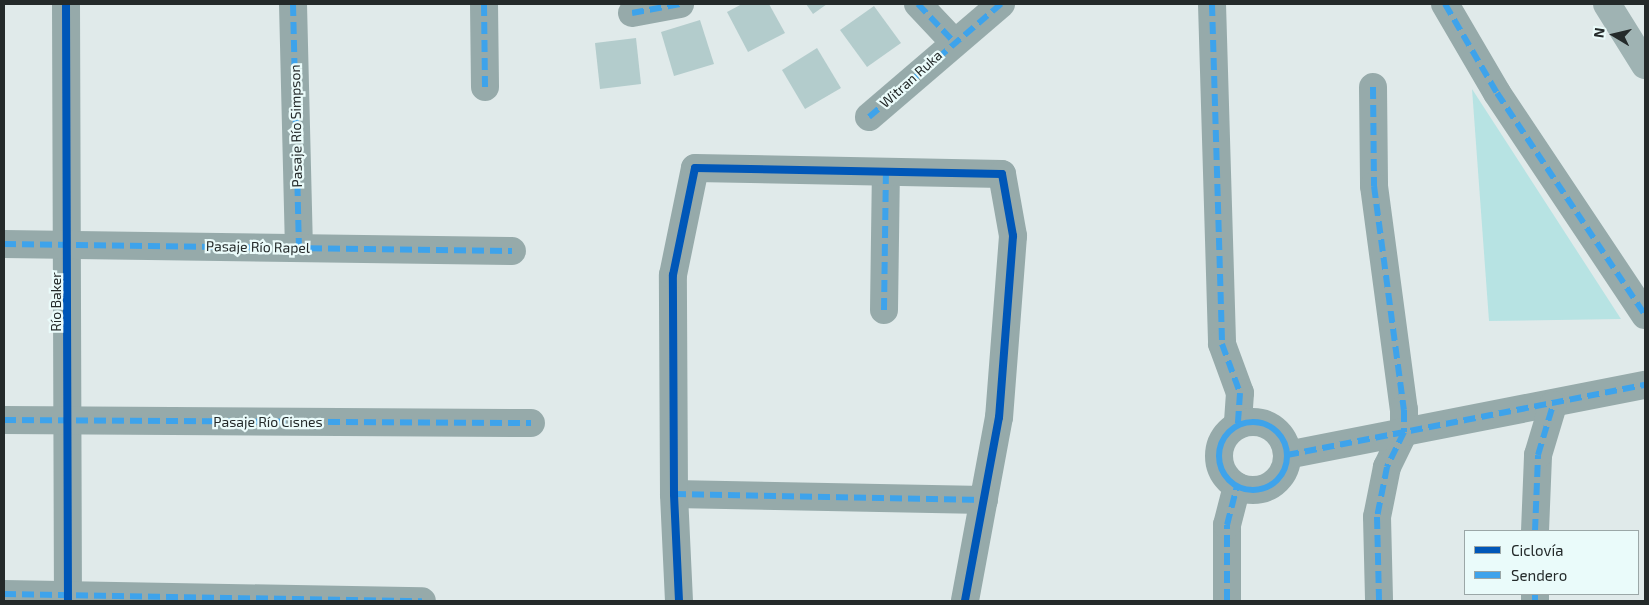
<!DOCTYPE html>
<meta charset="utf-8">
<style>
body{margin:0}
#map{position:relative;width:1649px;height:605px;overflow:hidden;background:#e0eaea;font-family:"Exo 2",sans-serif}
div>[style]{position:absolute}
.green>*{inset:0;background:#b7e3e3}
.building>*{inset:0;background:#b3cccc}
.street>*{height:28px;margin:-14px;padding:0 14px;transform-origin:14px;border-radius:14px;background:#96aaaa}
.street>.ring{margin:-14px;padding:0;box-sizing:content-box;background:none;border:28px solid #96aaaa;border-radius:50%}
.secondary>*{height:28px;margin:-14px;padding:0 14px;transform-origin:14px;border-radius:14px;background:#9fb3b3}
.quiet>*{height:6px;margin-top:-3px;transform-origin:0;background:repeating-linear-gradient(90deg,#3ea3eb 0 12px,transparent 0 18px)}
.quiet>.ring{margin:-3px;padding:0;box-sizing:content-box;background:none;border:6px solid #3ea3eb;border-radius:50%}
.cycleway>*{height:8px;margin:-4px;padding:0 4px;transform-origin:4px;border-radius:4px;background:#0057b8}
span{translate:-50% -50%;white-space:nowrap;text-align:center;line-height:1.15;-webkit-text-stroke:4.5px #eafbfa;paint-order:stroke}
.street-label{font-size:14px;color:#242a2a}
.frame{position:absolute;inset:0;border:5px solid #242a2a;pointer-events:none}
.legend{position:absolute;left:1464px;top:530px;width:175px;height:65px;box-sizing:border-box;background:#eafbfa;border:1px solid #9ba7a7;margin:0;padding:6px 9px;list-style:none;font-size:15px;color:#242a2a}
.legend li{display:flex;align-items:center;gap:10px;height:25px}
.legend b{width:25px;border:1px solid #9ba7a7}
.north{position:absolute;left:1589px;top:10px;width:50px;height:50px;-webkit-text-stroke:4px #eafbfa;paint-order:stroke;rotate:279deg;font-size:14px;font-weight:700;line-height:20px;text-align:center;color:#242a2a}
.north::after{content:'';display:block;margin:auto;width:18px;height:22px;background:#242a2a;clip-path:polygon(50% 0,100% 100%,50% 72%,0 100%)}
</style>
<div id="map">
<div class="green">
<i style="clip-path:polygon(1472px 89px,1621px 319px,1489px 321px)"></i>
</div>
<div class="building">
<i style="clip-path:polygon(742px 4px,769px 4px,785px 33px,748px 52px,727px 12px)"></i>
<i style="clip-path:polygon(806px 4px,827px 4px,813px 14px)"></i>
<i style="clip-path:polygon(874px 6px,901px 43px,867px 67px,840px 30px)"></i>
<i style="clip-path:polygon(700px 20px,714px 64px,674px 76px,661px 32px)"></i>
<i style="clip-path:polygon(636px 38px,641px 84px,600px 89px,595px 43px)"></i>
<i style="clip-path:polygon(817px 48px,841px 88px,805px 109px,782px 70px)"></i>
</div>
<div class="street">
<i style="left:66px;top:4px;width:597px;rotate:89.81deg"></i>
<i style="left:293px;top:4px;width:244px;rotate:88.6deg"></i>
<i style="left:484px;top:4px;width:83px;rotate:89.3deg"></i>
<i style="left:918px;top:4px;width:51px;rotate:46.6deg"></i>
<i style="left:1212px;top:4px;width:340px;rotate:88.3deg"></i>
<i style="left:1222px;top:344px;width:52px;rotate:69.8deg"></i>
<i style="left:1240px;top:393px;width:32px;rotate:94deg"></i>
<i style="left:1445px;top:4px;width:103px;rotate:59.7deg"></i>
<i style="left:1497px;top:93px;width:267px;rotate:56.3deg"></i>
<i style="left:632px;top:13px;width:49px;rotate:-10.6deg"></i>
<i style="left:1373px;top:87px;width:99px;rotate:89.4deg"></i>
<i style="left:1374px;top:186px;width:226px;rotate:82.4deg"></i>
<i style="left:1404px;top:410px;width:22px;rotate:90deg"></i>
<i style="left:1404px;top:432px;width:39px;rotate:116deg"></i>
<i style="left:1387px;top:467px;width:51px;rotate:101.3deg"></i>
<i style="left:1377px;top:517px;width:84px;rotate:88.6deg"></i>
<i style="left:869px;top:117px;width:174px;rotate:-40.6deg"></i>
<i style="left:4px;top:244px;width:508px;rotate:0.79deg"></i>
<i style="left:884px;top:310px;width:138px;rotate:-89.2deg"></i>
<i style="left:4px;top:420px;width:527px;rotate:0.33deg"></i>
<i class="ring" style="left:1219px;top:422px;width:40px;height:40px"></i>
<i style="left:1287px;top:455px;width:365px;rotate:-11.1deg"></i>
<i style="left:674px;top:494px;width:310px;rotate:1.1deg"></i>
<i style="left:1535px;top:531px;width:76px;rotate:-87.7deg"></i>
<i style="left:1538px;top:455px;width:52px;rotate:-73.3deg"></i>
<i style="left:4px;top:594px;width:418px;rotate:1deg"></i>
<i style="left:1535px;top:594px;width:7px;rotate:90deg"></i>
<i style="left:679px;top:601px;width:107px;rotate:-92.7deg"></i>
<i style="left:674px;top:494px;width:219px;rotate:-90.3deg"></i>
<i style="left:673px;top:275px;width:109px;rotate:-78.4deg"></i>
<i style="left:695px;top:168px;width:307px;rotate:1.1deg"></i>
<i style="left:1002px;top:174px;width:63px;rotate:79.9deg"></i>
<i style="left:1013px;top:236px;width:182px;rotate:94.4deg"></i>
<i style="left:999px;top:417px;width:187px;rotate:100.5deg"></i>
<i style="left:1227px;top:601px;width:76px;rotate:-90deg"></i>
<i style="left:1227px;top:525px;width:40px;rotate:-75.6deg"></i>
</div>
<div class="secondary">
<i style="left:1607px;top:4px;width:72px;rotate:58.1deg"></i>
</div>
<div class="quiet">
<i style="left:293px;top:4px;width:244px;rotate:88.6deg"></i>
<i style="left:484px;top:4px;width:83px;rotate:89.3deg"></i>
<i style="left:918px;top:4px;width:51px;rotate:46.6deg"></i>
<i style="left:1212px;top:4px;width:340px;rotate:88.3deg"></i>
<i style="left:1222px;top:344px;width:52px;rotate:69.8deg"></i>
<i style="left:1240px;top:393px;width:32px;rotate:94deg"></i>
<i style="left:1445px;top:4px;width:103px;rotate:59.7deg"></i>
<i style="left:1497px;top:93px;width:267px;rotate:56.3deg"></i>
<i style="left:632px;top:13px;width:49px;rotate:-10.6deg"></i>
<i style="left:1373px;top:87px;width:99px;rotate:89.4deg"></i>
<i style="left:1374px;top:186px;width:226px;rotate:82.4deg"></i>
<i style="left:1404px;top:410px;width:22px;rotate:90deg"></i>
<i style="left:1404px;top:432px;width:39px;rotate:116deg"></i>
<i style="left:1387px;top:467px;width:51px;rotate:101.3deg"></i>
<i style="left:1377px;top:517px;width:84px;rotate:88.6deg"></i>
<i style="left:869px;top:117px;width:174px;rotate:-40.6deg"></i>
<i style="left:4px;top:244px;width:508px;rotate:0.79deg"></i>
<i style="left:884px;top:310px;width:138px;rotate:-89.2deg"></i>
<i style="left:4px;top:420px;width:527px;rotate:0.33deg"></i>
<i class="ring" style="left:1219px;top:422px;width:62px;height:62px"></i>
<i style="left:1287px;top:455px;width:365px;rotate:-11.1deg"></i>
<i style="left:674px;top:494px;width:310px;rotate:1.1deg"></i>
<i style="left:1535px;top:531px;width:76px;rotate:-87.7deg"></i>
<i style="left:1538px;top:455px;width:52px;rotate:-73.3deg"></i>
<i style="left:4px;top:594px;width:418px;rotate:1deg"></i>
<i style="left:1535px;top:594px;width:7px;rotate:90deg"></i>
<i style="left:1227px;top:601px;width:76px;rotate:-90deg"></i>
<i style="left:1227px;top:525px;width:40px;rotate:-75.6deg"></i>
</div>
<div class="cycleway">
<i style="left:66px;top:4px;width:597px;rotate:89.81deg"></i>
<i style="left:679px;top:601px;width:107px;rotate:-92.7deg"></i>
<i style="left:674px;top:494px;width:219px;rotate:-90.3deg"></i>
<i style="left:673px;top:275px;width:109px;rotate:-78.4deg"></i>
<i style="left:695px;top:168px;width:307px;rotate:1.1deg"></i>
<i style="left:1002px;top:174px;width:63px;rotate:79.9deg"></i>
<i style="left:1013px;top:236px;width:182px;rotate:94.4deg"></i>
<i style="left:999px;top:417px;width:187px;rotate:100.5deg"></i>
</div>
<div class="street-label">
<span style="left:911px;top:79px;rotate:-42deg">Witran Ruka</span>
<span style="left:296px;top:126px;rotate:-91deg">Pasaje Río Simpson</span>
<span style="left:258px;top:247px;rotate:1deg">Pasaje Río Rapel</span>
<span style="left:56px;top:302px;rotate:-90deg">Río Baker</span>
<span style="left:268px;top:422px">Pasaje Río Cisnes</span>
</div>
<div class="frame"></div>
<ul class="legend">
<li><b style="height:6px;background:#0057b8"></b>Ciclovía</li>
<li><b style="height:6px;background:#3ea3eb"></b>Sendero</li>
</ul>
<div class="north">N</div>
</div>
